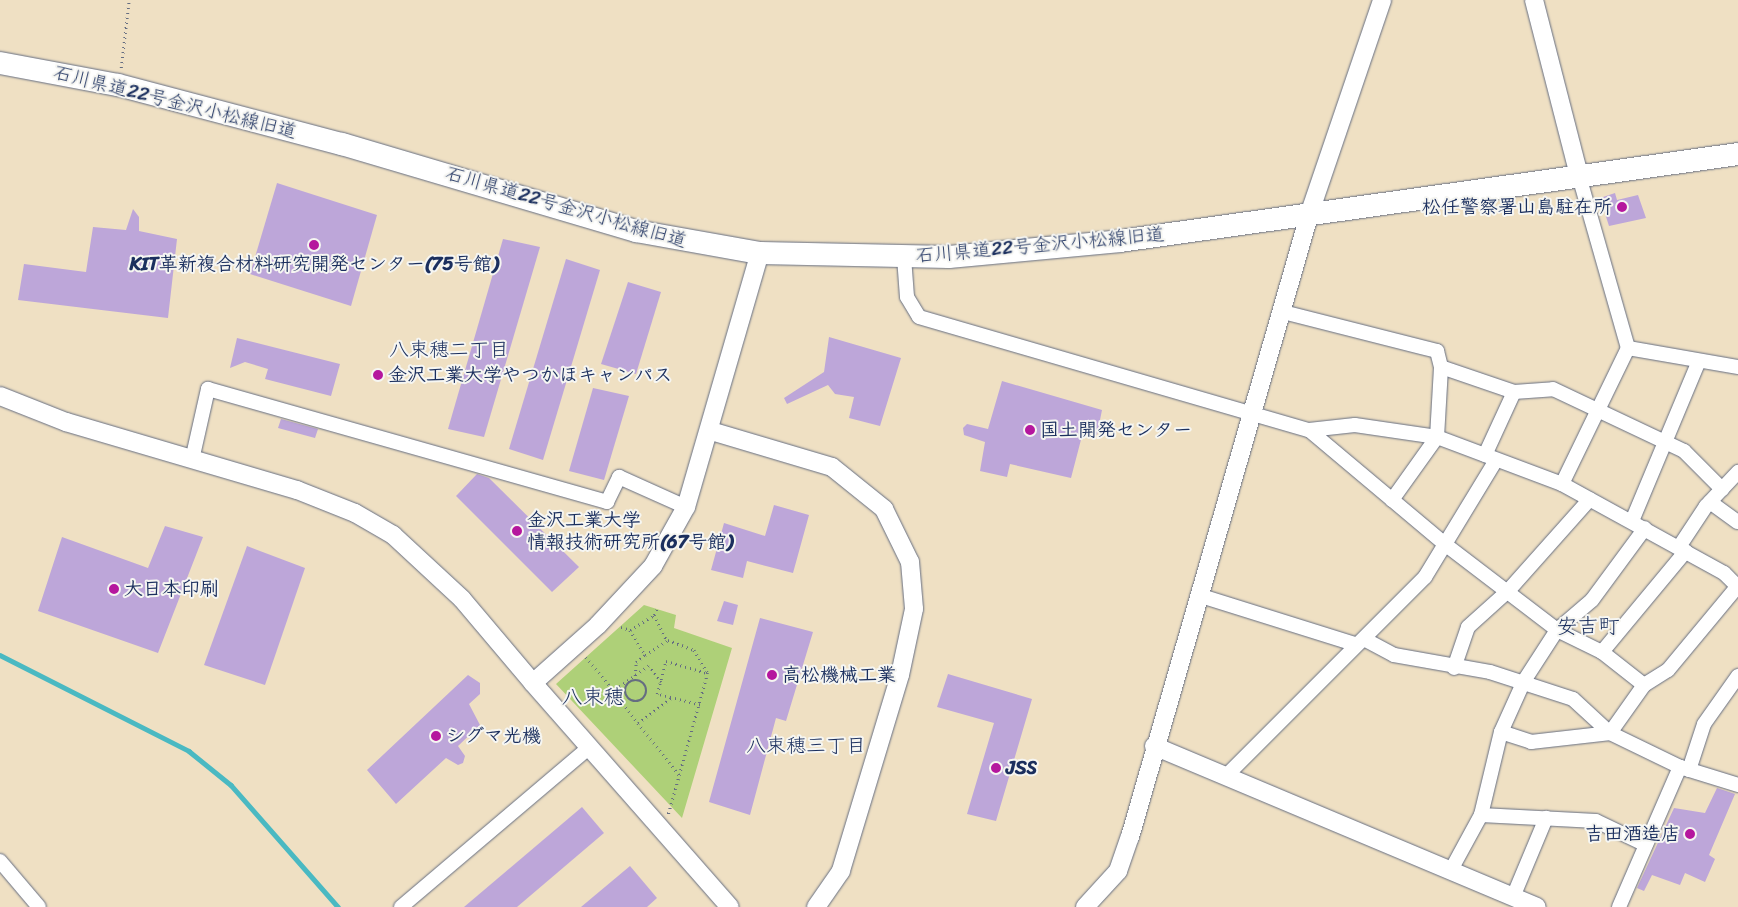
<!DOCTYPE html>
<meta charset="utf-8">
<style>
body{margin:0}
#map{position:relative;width:1738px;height:907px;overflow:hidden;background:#efe0c3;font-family:Sriracha,"Klee One",sans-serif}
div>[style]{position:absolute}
.green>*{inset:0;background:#aed078}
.stream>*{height:4.5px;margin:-2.25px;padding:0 2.25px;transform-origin:2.25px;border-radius:2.25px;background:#4ab9c2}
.building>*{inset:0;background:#bda6d9}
.path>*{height:2.5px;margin-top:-1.25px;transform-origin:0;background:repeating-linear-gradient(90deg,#656d81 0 1px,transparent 0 5px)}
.path>.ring{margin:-1.25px;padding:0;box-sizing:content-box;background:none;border:2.5px solid #656d81;border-radius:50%}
.roads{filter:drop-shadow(0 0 1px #656d81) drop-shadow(0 0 1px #656d81)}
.minor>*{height:14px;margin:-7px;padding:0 7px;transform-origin:7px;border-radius:7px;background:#fff}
.tertiary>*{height:18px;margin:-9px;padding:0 9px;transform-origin:9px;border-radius:9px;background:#fff}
.primary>*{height:22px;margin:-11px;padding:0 11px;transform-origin:11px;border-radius:11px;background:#fff}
.dots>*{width:14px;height:14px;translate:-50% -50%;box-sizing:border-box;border:2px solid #f6f6f2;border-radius:50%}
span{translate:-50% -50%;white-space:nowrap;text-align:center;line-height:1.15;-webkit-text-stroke:4px #f6f6f2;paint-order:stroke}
.street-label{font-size:19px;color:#1b2f5e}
.poi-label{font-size:19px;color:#1b2f5e;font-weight:700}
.right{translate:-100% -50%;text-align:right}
.left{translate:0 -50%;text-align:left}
.neighbourhood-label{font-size:20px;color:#1b2f5e}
.quarter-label{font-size:21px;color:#1b2f5e}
</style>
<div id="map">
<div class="green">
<i style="clip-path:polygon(644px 605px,676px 615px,674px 628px,732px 648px,682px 818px,556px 684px)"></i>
</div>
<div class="stream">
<i style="left:0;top:655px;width:212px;rotate:26.9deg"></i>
<i style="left:189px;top:751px;width:54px;rotate:39deg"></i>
<i style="left:231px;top:785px;width:162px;rotate:48.7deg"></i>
</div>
<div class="building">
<i style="clip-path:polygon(277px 183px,377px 215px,351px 306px,250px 274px)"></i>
<i style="clip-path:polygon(1615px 193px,1617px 200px,1638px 195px,1646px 218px,1609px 226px,1600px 198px)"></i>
<i style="clip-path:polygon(133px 209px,139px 217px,139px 231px,177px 239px,168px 318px,18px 300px,24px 264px,86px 272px,93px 227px,126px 230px)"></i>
<i style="clip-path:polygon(503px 239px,540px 247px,484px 437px,448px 429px)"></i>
<i style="clip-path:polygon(566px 259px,600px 270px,543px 460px,509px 449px)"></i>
<i style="clip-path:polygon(628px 282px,661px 292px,636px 374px,601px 364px)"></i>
<i style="clip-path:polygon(829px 337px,901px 358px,880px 426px,849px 418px,854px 397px,835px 394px,828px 385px,787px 404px,784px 398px,824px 372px)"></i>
<i style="clip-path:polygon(237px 338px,340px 364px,331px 396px,265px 379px,268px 369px,245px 362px,230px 368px)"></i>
<i style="clip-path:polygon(1002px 381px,1102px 410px,1097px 435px,1083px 432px,1071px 478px,1010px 464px,1007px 477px,980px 471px,985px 442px,964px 435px,963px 428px,967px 424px,988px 429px)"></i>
<i style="clip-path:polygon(593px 388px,629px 396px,604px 480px,569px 471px)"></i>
<i style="clip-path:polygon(281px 419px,318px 429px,315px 438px,278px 428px)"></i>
<i style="clip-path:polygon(477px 474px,489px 478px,579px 567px,552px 592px,456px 496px)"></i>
<i style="clip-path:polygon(774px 505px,809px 515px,793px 573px,747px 561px,743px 578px,711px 570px,724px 523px,765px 536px)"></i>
<i style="clip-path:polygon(165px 526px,203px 537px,158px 653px,38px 611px,62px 537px,148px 568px)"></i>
<i style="clip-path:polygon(247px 546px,305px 568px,265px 685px,204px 665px)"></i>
<i style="clip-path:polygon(724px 601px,738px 605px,733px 625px,717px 621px)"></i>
<i style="clip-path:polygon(760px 618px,813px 632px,786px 721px,776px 718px,750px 815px,709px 802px)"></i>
<i style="clip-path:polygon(948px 674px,1032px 699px,996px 821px,967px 814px,994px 723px,937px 707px)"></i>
<i style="clip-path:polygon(468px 675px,480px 683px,480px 694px,469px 704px,480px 725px,458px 746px,465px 756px,463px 763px,458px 765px,446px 758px,396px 804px,367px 770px)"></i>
<i style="clip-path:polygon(1717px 788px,1735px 794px,1709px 855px,1715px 859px,1705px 882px,1685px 873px,1680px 885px,1652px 875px,1644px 891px,1637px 888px,1674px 808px,1705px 813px)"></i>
<i style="clip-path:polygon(582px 807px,604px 833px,517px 907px,464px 907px)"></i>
<i style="clip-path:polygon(630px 866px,657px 898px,647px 907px,581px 907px)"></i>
</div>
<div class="path">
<i style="left:121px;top:68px;width:68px;rotate:-83.3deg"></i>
<i style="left:654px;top:615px;width:7px;rotate:-63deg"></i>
<i style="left:621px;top:627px;width:9px;rotate:18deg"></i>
<i style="left:630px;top:630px;width:29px;rotate:59deg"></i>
<i style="left:645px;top:655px;width:27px;rotate:-33deg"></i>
<i style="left:668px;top:640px;width:28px;rotate:21deg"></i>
<i style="left:694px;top:650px;width:27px;rotate:59deg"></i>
<i style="left:708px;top:673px;width:148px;rotate:105.6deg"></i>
<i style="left:630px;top:630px;width:28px;rotate:-32deg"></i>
<i style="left:654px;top:615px;width:28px;rotate:63deg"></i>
<i style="left:586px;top:657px;width:44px;rotate:50.5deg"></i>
<i style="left:635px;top:676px;width:14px;rotate:-86deg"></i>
<i style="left:636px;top:662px;width:11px;rotate:-38deg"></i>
<i class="ring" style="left:625px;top:680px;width:19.5px;height:19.5px"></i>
<i style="left:661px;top:682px;width:20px;rotate:-127deg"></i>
<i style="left:649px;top:666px;width:43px;rotate:144.5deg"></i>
<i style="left:614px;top:691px;width:40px;rotate:53deg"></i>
<i style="left:638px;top:723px;width:41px;rotate:-37.1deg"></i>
<i style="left:700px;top:705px;width:44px;rotate:-165.7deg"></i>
<i style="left:657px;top:694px;width:34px;rotate:-75deg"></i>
<i style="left:666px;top:661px;width:43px;rotate:16.3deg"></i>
<i style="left:638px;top:723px;width:68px;rotate:51.6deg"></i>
</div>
<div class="roads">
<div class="minor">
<i style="left:904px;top:257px;width:40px;rotate:85.7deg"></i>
<i style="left:907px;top:297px;width:23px;rotate:59deg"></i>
<i style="left:919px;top:317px;width:406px;rotate:16.2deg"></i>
<i style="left:1309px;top:430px;width:46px;rotate:-6.2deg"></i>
<i style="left:1355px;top:425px;width:83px;rotate:8.3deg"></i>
<i style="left:1437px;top:437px;width:134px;rotate:20.6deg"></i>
<i style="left:1562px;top:484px;width:185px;rotate:28.8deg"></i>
<i style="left:1724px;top:573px;width:20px;rotate:45deg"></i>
<i style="left:1283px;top:312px;width:159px;rotate:14.2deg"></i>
<i style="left:1437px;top:351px;width:16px;rotate:76deg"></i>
<i style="left:1441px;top:367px;width:77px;rotate:18.9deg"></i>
<i style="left:1514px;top:392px;width:39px;rotate:-4deg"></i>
<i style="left:1553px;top:389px;width:145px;rotate:25.3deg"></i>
<i style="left:1684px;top:451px;width:54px;rotate:45deg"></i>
<i style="left:1628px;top:348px;width:112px;rotate:9.8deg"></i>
<i style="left:1309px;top:430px;width:179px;rotate:40deg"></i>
<i style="left:1446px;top:545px;width:140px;rotate:37.4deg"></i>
<i style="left:1557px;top:630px;width:50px;rotate:26.1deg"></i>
<i style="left:1602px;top:652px;width:53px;rotate:38.2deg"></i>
<i style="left:1485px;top:455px;width:69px;rotate:-65.3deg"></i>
<i style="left:192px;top:460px;width:73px;rotate:-77.3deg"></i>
<i style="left:208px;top:389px;width:415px;rotate:15.8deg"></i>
<i style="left:607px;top:502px;width:28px;rotate:-64deg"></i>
<i style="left:619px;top:477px;width:73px;rotate:24.1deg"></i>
<i style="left:1562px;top:484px;width:151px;rotate:-64.1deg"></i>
<i style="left:1628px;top:348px;width:176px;rotate:-105.9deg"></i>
<i style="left:1392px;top:500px;width:77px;rotate:-54.5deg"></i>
<i style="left:1437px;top:437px;width:70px;rotate:-86.7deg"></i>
<i style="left:1710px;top:502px;width:34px;rotate:36deg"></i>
<i style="left:1632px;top:521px;width:173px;rotate:-67.3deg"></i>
<i style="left:1679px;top:547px;width:49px;rotate:-56.6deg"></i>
<i style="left:1706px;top:506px;width:47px;rotate:-46.7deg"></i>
<i style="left:1198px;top:595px;width:164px;rotate:17.4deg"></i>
<i style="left:1364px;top:639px;width:34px;rotate:28deg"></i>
<i style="left:1394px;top:655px;width:97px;rotate:10deg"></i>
<i style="left:1490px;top:672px;width:87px;rotate:18deg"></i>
<i style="left:1573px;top:699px;width:50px;rotate:42.6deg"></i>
<i style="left:1610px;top:733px;width:78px;rotate:25.9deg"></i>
<i style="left:1680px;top:767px;width:61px;rotate:17.2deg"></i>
<i style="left:1602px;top:652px;width:131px;rotate:-50.3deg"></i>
<i style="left:1454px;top:668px;width:43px;rotate:-71.1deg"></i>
<i style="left:1468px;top:627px;width:54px;rotate:-42deg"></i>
<i style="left:1508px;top:591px;width:123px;rotate:-48.3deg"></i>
<i style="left:1501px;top:732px;width:32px;rotate:18deg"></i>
<i style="left:1531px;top:742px;width:80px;rotate:-6.5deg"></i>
<i style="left:1610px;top:733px;width:59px;rotate:-54.7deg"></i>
<i style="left:1644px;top:685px;width:28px;rotate:-32deg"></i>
<i style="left:1668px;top:670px;width:108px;rotate:-50.3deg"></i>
<i style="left:1689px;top:770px;width:48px;rotate:-71.9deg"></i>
<i style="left:1704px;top:724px;width:59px;rotate:-54.7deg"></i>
<i style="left:1227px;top:775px;width:280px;rotate:-45deg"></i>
<i style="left:1425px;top:577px;width:137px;rotate:-58.7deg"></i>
<i style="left:1481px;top:815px;width:115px;rotate:3deg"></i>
<i style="left:1596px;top:821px;width:55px;rotate:25.6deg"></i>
<i style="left:0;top:861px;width:60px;rotate:49.7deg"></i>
<i style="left:1451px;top:870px;width:63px;rotate:-61.4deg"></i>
<i style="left:1481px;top:815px;width:85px;rotate:-76.5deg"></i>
<i style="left:1501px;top:732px;width:56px;rotate:-65.7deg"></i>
<i style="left:1524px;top:681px;width:61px;rotate:-57.1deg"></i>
<i style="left:1557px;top:630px;width:46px;rotate:-40.6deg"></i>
<i style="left:1592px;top:600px;width:89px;rotate:-53.6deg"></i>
<i style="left:1513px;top:897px;width:86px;rotate:-67.3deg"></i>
<i style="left:401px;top:907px;width:244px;rotate:-40.3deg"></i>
<i style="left:1619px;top:907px;width:153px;rotate:-66.5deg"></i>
</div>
<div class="tertiary">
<i style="left:1534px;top:0;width:185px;rotate:75.6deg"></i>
<i style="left:0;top:396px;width:71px;rotate:21.5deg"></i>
<i style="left:66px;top:422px;width:241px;rotate:16.4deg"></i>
<i style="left:297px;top:490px;width:62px;rotate:21.6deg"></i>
<i style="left:355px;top:513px;width:44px;rotate:30.1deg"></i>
<i style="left:393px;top:535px;width:94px;rotate:42.8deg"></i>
<i style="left:462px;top:599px;width:110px;rotate:49.8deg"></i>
<i style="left:533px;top:683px;width:87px;rotate:-41.7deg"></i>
<i style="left:598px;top:625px;width:81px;rotate:-47deg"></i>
<i style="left:653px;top:566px;width:68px;rotate:-60.8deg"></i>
<i style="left:686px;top:507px;width:265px;rotate:-73.8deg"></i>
<i style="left:711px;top:431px;width:126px;rotate:16.6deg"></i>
<i style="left:832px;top:467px;width:67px;rotate:38.9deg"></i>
<i style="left:884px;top:509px;width:59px;rotate:63.9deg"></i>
<i style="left:910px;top:562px;width:47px;rotate:85.1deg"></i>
<i style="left:914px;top:609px;width:67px;rotate:102deg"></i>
<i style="left:900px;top:675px;width:205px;rotate:106.8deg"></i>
<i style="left:841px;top:871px;width:44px;rotate:124.8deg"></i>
<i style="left:533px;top:683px;width:298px;rotate:48.7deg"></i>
<i style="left:1154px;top:746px;width:415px;rotate:22.8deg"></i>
<i style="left:1085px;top:907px;width:49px;rotate:-47.5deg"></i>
<i style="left:1118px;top:871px;width:36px;rotate:-71deg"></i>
<i style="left:1130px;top:837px;width:650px;rotate:-73.93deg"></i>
<i style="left:1310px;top:212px;width:224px;rotate:-71.2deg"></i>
</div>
<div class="primary">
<i style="left:0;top:63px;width:120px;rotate:10.6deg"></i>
<i style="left:118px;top:85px;width:232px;rotate:14.8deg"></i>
<i style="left:342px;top:144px;width:307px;rotate:16.5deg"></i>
<i style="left:636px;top:231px;width:126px;rotate:10.1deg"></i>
<i style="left:760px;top:253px;width:189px;rotate:1.2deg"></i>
<i style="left:949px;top:257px;width:172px;rotate:-5.3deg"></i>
<i style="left:1120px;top:241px;width:624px;rotate:-8.01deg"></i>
</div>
</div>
<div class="dots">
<i style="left:1622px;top:207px;background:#b5179e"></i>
<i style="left:314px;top:245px;background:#b5179e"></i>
<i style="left:378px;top:375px;background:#b5179e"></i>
<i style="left:1030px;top:430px;background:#b5179e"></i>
<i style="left:517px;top:531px;background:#b5179e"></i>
<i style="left:114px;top:589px;background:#b5179e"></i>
<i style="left:772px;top:675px;background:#b5179e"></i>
<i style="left:436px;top:736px;background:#b5179e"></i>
<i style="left:996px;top:768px;background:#b5179e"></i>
<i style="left:1690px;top:834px;background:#b5179e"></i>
</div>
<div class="street-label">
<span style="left:175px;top:102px;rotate:14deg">石川県道22号金沢小松線旧道</span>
<span style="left:566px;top:207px;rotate:16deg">石川県道22号金沢小松線旧道</span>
<span style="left:1040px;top:245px;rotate:-5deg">石川県道22号金沢小松線旧道</span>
</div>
<div class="poi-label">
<span class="right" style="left:1612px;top:207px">松任警察署山島駐在所</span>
<span style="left:314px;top:264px">KIT革新複合材料研究開発センター(75号館)</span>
<span class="left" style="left:388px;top:375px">金沢工業大学やつかほキャンパス</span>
<span class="left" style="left:1040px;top:430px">国土開発センター</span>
<span class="left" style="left:527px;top:531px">金沢工業大学<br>情報技術研究所(67号館)</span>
<span class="left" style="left:124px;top:589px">大日本印刷</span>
<span class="left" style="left:782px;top:675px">高松機械工業</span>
<span class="left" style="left:446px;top:736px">シグマ光機</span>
<span class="left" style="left:1006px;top:768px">JSS</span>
<span class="right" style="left:1680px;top:834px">吉田酒造店</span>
</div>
<div class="neighbourhood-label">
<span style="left:449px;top:349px">八束穂二丁目</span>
<span style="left:806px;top:745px">八束穂三丁目</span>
</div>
<div class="quarter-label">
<span style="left:1588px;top:626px">安吉町</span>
<span style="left:593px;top:697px">八束穂</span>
</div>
</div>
